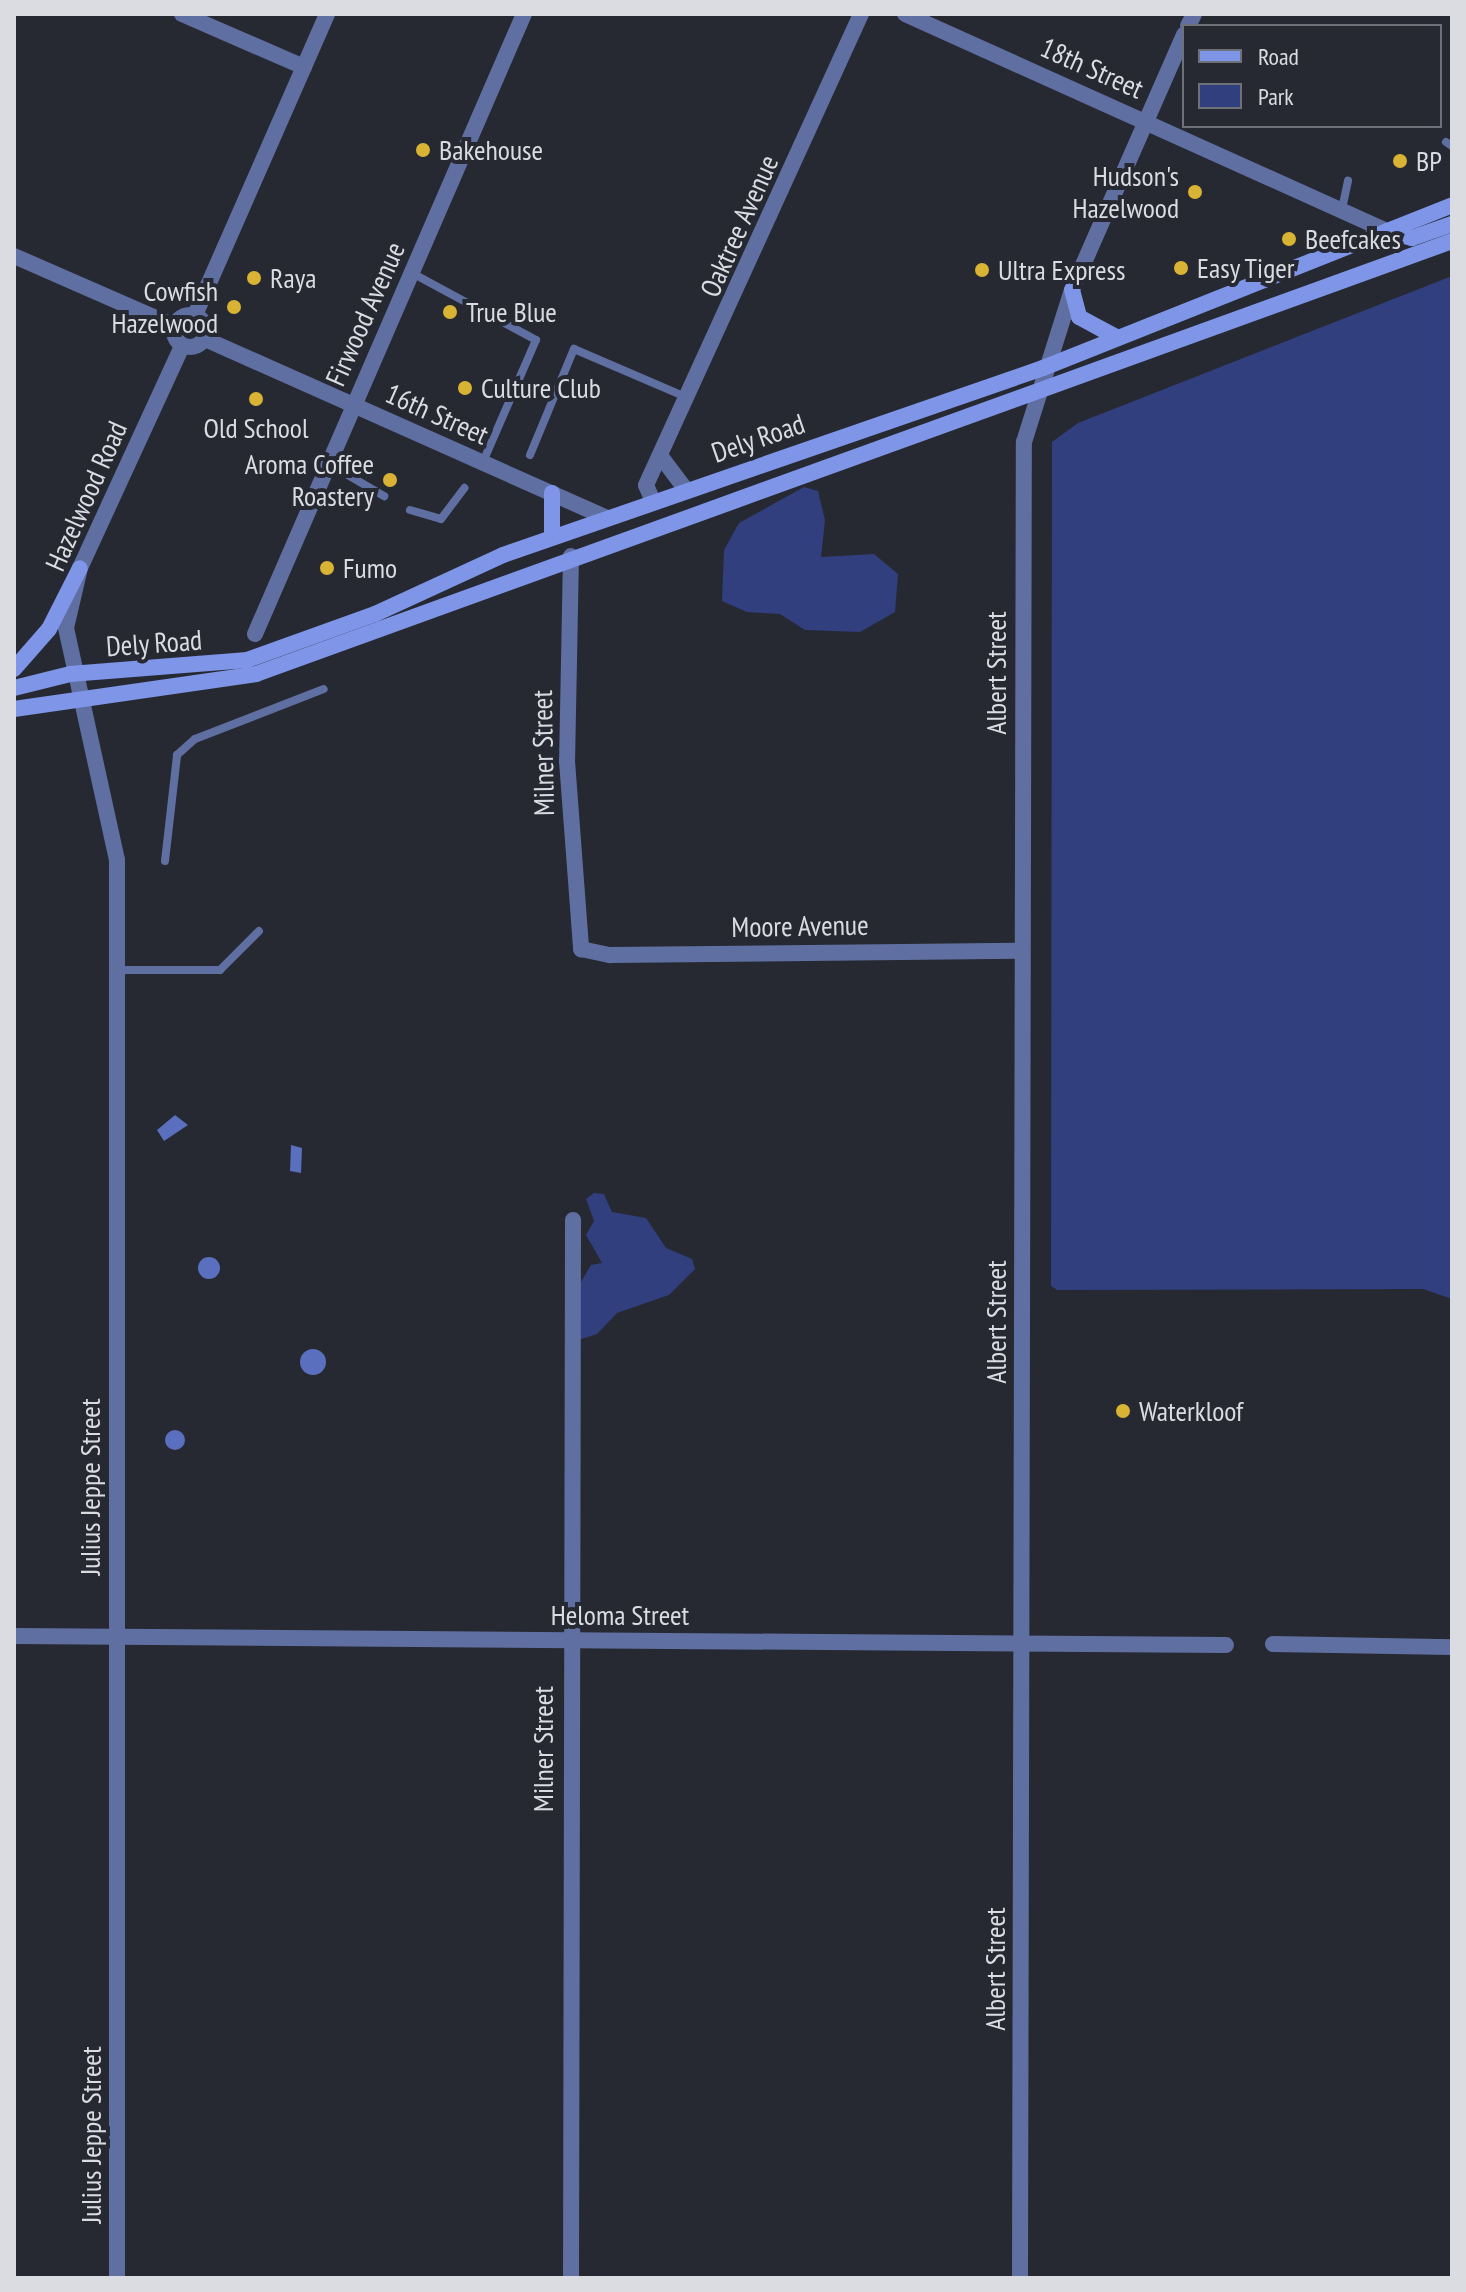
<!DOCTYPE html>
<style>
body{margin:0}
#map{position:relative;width:1466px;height:2292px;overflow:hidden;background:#262931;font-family:"PT Sans Narrow",sans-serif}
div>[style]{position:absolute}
.green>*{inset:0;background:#313f7e}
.water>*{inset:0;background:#5b6fbf}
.round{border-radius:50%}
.service>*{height:8px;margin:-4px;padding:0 4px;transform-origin:4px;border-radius:4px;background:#606fa2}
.minor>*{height:16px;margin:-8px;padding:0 8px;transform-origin:8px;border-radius:8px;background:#606fa2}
.minor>.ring{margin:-8px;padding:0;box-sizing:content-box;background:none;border:16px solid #606fa2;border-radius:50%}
.secondary>*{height:16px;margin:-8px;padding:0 8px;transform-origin:8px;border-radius:8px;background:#7e95e8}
.dots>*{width:22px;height:22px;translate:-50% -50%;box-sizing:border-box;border:4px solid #262931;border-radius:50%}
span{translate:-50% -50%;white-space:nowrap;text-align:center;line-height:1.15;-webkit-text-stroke:8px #262931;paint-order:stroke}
.street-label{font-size:28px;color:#dadce2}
.poi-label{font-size:28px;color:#dadce2}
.left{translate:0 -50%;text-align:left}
.right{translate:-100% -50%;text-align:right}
.frame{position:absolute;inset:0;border:16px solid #dadce2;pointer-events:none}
.legend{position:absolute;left:1182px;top:24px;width:260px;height:104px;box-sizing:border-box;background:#262931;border:2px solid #6e7178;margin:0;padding:10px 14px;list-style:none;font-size:24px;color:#dadce2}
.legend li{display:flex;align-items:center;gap:16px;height:40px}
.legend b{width:40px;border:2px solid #6e7178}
</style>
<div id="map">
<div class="green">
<i style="clip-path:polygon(1452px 276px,1452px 1299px,1423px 1289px,1057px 1290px,1051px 1286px,1052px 442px,1078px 423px)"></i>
<i style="clip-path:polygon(804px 487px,818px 491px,825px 520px,821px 557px,874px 554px,898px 574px,895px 612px,860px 632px,805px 630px,780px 614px,747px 612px,722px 601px,724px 550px,739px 523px)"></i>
<i style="clip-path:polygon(594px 1193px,604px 1194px,612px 1212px,646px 1218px,666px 1248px,692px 1259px,695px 1269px,669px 1295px,617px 1313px,597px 1334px,578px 1340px,566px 1307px,591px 1265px,602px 1263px,586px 1235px,594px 1221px,586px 1199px)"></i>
</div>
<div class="water">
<i style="clip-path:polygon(175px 1115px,188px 1125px,164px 1141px,157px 1130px)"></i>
<i style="clip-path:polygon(291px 1145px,302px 1148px,301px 1173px,290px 1171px)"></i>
<i class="round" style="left:198px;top:1257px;width:22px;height:22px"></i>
<i class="round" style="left:300px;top:1349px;width:26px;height:26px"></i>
<i class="round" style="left:165px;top:1430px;width:20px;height:20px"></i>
</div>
<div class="service">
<i style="left:1446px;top:142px;width:7px;rotate:34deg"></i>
<i style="left:1342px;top:209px;width:29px;rotate:-78deg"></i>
<i style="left:412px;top:273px;width:141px;rotate:28.4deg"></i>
<i style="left:536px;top:340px;width:133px;rotate:113.5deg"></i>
<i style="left:530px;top:455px;width:115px;rotate:-67.5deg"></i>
<i style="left:574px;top:349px;width:122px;rotate:23.2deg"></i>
<i style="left:329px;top:464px;width:64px;rotate:30.2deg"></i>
<i style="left:410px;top:510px;width:32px;rotate:16deg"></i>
<i style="left:441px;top:519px;width:39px;rotate:-53deg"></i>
<i style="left:165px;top:861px;width:107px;rotate:-83.5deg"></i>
<i style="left:177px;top:755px;width:24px;rotate:-42deg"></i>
<i style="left:195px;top:739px;width:138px;rotate:-21.2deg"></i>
<i style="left:117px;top:970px;width:103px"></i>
<i style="left:220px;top:970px;width:55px;rotate:-45deg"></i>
</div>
<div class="minor">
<i style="left:182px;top:14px;width:133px;rotate:23.5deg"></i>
<i style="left:905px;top:14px;width:529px;rotate:24.24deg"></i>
<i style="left:1188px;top:26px;width:13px;rotate:-63deg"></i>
<i style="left:14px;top:256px;width:175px;rotate:23.6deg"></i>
<i class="ring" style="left:174px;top:315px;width:16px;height:16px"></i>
<i style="left:195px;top:315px;width:329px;rotate:-66.3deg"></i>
<i style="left:205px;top:339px;width:438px;rotate:24deg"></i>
<i style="left:662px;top:458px;width:40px;rotate:53deg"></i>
<i style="left:653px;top:501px;width:17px;rotate:-114deg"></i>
<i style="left:646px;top:485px;width:518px;rotate:-65.46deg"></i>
<i style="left:571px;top:556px;width:205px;rotate:91.1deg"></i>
<i style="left:567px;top:761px;width:189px;rotate:85.7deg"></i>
<i style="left:581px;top:949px;width:30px;rotate:12deg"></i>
<i style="left:610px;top:955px;width:412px;rotate:-0.6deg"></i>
<i style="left:255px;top:634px;width:676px;rotate:-66.55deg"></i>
<i style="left:14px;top:1636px;width:1212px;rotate:0.43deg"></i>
<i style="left:1273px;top:1644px;width:179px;rotate:1deg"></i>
<i style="left:117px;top:2278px;width:1418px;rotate:-90deg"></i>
<i style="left:117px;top:860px;width:238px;rotate:-102.4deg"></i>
<i style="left:66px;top:628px;width:62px;rotate:-76.9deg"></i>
<i style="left:80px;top:568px;width:244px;rotate:-65.3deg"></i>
<i style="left:571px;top:2278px;width:1058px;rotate:-89.89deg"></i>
<i style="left:1020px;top:2278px;width:1836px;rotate:-89.88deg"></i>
<i style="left:1024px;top:442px;width:159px;rotate:-72.5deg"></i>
<i style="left:1072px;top:290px;width:279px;rotate:-66.3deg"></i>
</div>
<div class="secondary">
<i style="left:1387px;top:231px;width:26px;rotate:16deg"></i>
<i style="left:1412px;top:238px;width:42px;rotate:-19.3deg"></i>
<i style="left:1072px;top:290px;width:28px;rotate:75deg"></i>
<i style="left:1079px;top:317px;width:44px;rotate:28.3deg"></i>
<i style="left:552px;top:537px;width:44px;rotate:-90deg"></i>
<i style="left:14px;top:669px;width:53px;rotate:-48.8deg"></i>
<i style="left:49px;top:629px;width:68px;rotate:-63.1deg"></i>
<i style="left:14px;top:688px;width:58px;rotate:-14deg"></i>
<i style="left:70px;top:674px;width:178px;rotate:-4.5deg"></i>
<i style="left:247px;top:660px;width:136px;rotate:-19.8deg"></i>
<i style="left:375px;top:614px;width:141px;rotate:-24.7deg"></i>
<i style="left:503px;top:555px;width:571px;rotate:-19.1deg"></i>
<i style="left:1043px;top:368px;width:440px;rotate:-21.7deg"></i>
<i style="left:14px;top:709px;width:245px;rotate:-8.2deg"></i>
<i style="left:256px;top:674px;width:1272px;rotate:-19.9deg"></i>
</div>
<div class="dots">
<i style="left:423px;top:150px;background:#d9b334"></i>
<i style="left:1400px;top:161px;background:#d9b334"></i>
<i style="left:1195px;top:192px;background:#d9b334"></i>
<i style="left:1289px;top:239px;background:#d9b334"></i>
<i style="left:1181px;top:268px;background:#d9b334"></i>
<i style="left:982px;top:270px;background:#d9b334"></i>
<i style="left:254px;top:278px;background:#d9b334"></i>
<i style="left:234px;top:307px;background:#d9b334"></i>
<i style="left:450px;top:312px;background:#d9b334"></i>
<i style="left:465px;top:388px;background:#d9b334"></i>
<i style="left:256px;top:399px;background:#d9b334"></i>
<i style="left:390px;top:480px;background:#d9b334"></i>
<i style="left:327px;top:568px;background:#d9b334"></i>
<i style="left:1123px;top:1411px;background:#d9b334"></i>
</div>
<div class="street-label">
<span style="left:1092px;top:68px;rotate:24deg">18th Street</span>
<span style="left:739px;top:226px;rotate:-66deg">Oaktree Avenue</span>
<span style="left:365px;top:314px;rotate:-66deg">Firwood Avenue</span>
<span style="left:437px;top:414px;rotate:24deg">16th Street</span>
<span style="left:758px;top:438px;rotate:-19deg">Dely Road</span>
<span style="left:86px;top:496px;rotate:-66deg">Hazelwood Road</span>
<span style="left:154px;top:643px;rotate:-4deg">Dely Road</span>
<span style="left:996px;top:673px;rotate:-90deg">Albert Street</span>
<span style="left:543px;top:753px;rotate:-91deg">Milner Street</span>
<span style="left:800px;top:926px;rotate:-1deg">Moore Avenue</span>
<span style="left:996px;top:1322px;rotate:-90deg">Albert Street</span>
<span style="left:90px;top:1487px;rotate:-90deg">Julius Jeppe Street</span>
<span style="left:620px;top:1615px">Heloma Street</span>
<span style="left:543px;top:1749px;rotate:-90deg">Milner Street</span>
<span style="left:995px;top:1969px;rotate:-90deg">Albert Street</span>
<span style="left:91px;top:2135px;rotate:-90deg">Julius Jeppe Street</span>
</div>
<div class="poi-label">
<span class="left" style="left:439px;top:150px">Bakehouse</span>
<span class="left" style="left:1416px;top:161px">BP</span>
<span class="right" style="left:1179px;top:192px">Hudson's<br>Hazelwood</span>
<span class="left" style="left:1305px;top:239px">Beefcakes</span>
<span class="left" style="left:1197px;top:268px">Easy Tiger</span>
<span class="left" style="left:998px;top:270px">Ultra Express</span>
<span class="left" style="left:270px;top:278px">Raya</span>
<span class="right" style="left:218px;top:307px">Cowfish<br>Hazelwood</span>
<span class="left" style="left:466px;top:312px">True Blue</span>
<span class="left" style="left:481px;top:388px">Culture Club</span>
<span style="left:256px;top:428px">Old School</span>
<span class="right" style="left:374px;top:480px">Aroma Coffee<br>Roastery</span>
<span class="left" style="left:343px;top:568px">Fumo</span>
<span class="left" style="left:1139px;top:1411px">Waterkloof</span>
</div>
<div class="frame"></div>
<ul class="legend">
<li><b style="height:10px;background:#7e95e8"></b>Road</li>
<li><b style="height:22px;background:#313f7e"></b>Park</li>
</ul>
</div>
